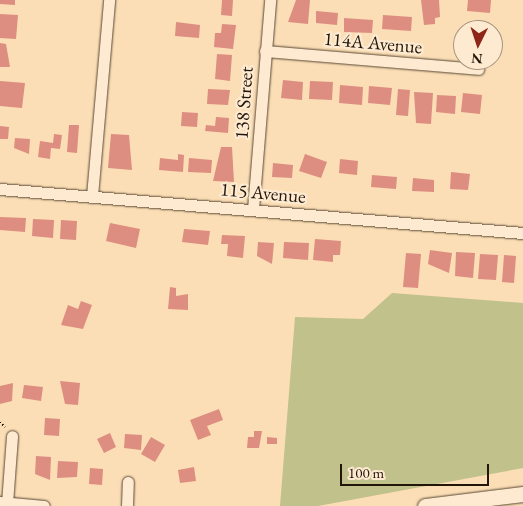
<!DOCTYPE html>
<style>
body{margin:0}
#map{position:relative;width:523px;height:506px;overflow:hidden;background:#fcdeb6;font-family:"EB Garamond",serif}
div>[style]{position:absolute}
.green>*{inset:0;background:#c1c18c}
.building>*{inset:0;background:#dd8e80}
.path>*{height:2px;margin-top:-1px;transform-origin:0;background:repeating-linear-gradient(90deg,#211609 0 1px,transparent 0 3.5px)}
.roads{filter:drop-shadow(0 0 1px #584834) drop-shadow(0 0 1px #584834)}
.street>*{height:11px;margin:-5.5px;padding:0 5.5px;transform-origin:5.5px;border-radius:5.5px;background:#fdead0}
.secondary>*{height:15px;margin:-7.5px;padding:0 7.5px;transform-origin:7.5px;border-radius:7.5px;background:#fdead0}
span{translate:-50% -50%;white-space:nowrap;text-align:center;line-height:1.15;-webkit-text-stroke:4.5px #fdead0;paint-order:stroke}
.street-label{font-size:19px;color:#211609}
.north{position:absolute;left:453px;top:20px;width:50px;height:50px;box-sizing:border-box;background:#fdead0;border:1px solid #a59580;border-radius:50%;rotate:184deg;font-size:14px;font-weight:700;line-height:20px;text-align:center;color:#211609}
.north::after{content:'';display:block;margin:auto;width:18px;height:22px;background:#8f2418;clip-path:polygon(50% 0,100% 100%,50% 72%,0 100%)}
.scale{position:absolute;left:340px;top:464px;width:149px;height:22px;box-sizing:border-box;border:2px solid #211609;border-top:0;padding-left:6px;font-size:15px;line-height:18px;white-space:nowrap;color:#211609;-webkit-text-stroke:4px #fdead0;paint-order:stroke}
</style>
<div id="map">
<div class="green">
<i style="clip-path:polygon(392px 293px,523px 303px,523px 468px,318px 506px,280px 506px,295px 317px,363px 319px)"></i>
</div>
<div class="building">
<i style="clip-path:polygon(0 0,15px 0,15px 5px,0 4px)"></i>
<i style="clip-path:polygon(222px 0,233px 0,232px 16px,221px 15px)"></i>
<i style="clip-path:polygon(296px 0,310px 0,308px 24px,288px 22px)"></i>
<i style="clip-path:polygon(421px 0,439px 0,440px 17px,435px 18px,435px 24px,424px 25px)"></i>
<i style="clip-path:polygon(468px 0,491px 0,490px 13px,467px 11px)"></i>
<i style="clip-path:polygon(316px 11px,338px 13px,337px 25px,316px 23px)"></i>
<i style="clip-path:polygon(0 14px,18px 15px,16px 39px,0 38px)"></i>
<i style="clip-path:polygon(383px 15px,412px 17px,411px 31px,382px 29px)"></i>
<i style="clip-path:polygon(344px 18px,373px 20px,372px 33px,344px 32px)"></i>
<i style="clip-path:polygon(176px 22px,200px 25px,199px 38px,175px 36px)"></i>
<i style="clip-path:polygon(222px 24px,236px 25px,233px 49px,214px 47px,215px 33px,221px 33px)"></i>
<i style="clip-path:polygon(0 43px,6px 44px,10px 67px,0 67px)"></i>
<i style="clip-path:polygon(217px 54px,232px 55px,230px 81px,215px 79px)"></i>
<i style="clip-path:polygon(283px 80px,303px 82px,302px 100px,281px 98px)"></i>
<i style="clip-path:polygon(0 81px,25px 83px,22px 108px,0 106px)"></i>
<i style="clip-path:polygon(310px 81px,333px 82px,332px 100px,309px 99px)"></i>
<i style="clip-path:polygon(340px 85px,363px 87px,362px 105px,339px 103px)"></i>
<i style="clip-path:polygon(369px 86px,392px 88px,390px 105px,368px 103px)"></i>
<i style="clip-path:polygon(208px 89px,230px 90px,228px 105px,207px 104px)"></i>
<i style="clip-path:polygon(398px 89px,410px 90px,408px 116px,396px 115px)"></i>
<i style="clip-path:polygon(414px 92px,433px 93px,431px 124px,416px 123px)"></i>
<i style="clip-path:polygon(463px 93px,482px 95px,480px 114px,461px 112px)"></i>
<i style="clip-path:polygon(437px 95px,456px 96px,455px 114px,436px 112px)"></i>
<i style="clip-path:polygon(182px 112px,198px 113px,197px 127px,181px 126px)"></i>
<i style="clip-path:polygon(216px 117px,229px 118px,228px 133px,205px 131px,206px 125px,215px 126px)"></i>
<i style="clip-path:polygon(69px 125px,79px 125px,77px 153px,67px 152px)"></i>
<i style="clip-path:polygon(0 126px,9px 127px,8px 139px,0 139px)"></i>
<i style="clip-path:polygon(54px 134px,62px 135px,60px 149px,51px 148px,50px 159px,38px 157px,40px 141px,53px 143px)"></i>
<i style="clip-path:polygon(111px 134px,129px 135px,132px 170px,108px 168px)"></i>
<i style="clip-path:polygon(15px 138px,30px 139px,29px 154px,14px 148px)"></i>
<i style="clip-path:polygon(221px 147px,232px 147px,234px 182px,213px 181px)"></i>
<i style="clip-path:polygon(178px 154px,184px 155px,183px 172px,159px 170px,160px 158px,178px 160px)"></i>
<i style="clip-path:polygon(305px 154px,327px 162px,321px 178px,299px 171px)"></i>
<i style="clip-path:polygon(189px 158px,212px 160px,211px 173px,188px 172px)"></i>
<i style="clip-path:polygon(340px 159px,358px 161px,357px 175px,339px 173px)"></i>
<i style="clip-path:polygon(273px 163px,293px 165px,292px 178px,272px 177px)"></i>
<i style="clip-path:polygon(451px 172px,470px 174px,468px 190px,450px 189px)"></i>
<i style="clip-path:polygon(372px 175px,397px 177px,396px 189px,371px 187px)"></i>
<i style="clip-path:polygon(413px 178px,434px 180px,434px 192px,412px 191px)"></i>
<i style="clip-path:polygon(0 217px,26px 218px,25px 232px,0 230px)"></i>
<i style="clip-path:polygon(33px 219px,54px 220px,53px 238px,32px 236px)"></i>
<i style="clip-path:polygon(61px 220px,77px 221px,76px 240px,60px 239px)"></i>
<i style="clip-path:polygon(110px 223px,140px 229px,136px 248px,106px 241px)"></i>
<i style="clip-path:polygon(184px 229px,210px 231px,208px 245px,182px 242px)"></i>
<i style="clip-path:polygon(222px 235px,245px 236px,243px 258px,227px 256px,228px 244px,221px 244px)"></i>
<i style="clip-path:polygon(315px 239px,341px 241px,340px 255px,333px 255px,333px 262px,313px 260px)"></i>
<i style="clip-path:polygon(258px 242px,274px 243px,272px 264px,257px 256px)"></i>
<i style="clip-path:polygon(284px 242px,309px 243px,308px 260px,283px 258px)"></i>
<i style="clip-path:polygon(430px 250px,452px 253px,449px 273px,428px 264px)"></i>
<i style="clip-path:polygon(456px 252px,475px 253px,473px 278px,455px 276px)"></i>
<i style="clip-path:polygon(406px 253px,421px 254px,418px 288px,403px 287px)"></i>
<i style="clip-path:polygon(480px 254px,498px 255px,496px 280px,478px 279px)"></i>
<i style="clip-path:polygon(504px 255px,516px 256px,514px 283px,502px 282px)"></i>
<i style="clip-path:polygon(170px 287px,176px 288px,176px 296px,188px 294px,188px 310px,168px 309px)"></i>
<i style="clip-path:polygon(81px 301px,92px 305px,83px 329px,61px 325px,68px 305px,78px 309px)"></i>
<i style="clip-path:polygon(60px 381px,80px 383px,78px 405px,65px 404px)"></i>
<i style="clip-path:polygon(13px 383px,12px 401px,0 404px,0 386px)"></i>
<i style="clip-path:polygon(24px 385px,43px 387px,41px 401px,22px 398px)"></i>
<i style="clip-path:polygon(219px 409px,223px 420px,207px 426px,211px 435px,198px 440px,190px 420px)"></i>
<i style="clip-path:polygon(45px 418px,60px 419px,59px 436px,44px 435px)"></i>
<i style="clip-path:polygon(254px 431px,262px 431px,259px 448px,247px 448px,248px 437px,254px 437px)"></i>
<i style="clip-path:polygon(110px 433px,116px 447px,104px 453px,97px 439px)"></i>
<i style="clip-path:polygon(125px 434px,142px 435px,141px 450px,124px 448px)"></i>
<i style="clip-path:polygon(151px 437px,165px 445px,155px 462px,141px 454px)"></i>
<i style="clip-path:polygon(267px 437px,277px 438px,277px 444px,267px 444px)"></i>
<i style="clip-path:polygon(36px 456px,51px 457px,50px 480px,35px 474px)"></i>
<i style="clip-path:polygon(58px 461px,78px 462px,77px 477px,57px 478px)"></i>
<i style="clip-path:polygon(194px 467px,196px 481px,180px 483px,178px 470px)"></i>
<i style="clip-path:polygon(90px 468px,103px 469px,102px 485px,89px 484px)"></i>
</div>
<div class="path">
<i style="left:0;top:422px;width:7px;rotate:45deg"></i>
</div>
<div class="roads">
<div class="street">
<i style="left:265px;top:51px;width:214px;rotate:4.8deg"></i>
<i style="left:0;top:189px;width:525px;rotate:4.81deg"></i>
<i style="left:92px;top:196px;width:197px;rotate:-85deg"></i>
<i style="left:253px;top:209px;width:210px;rotate:-85.3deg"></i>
<i style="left:0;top:502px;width:44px;rotate:5.2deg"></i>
<i style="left:7px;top:503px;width:67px;rotate:-85.7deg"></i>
<i style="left:127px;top:506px;width:24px;rotate:-88deg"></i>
</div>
<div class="secondary">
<i style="left:425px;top:506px;width:99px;rotate:-7deg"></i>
</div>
</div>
<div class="street-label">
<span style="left:373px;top:43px;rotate:5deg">114A Avenue</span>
<span style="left:244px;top:103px;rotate:-86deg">138 Street</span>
<span style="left:263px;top:193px;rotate:5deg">115 Avenue</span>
</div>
<div class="north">N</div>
<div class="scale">100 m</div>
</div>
